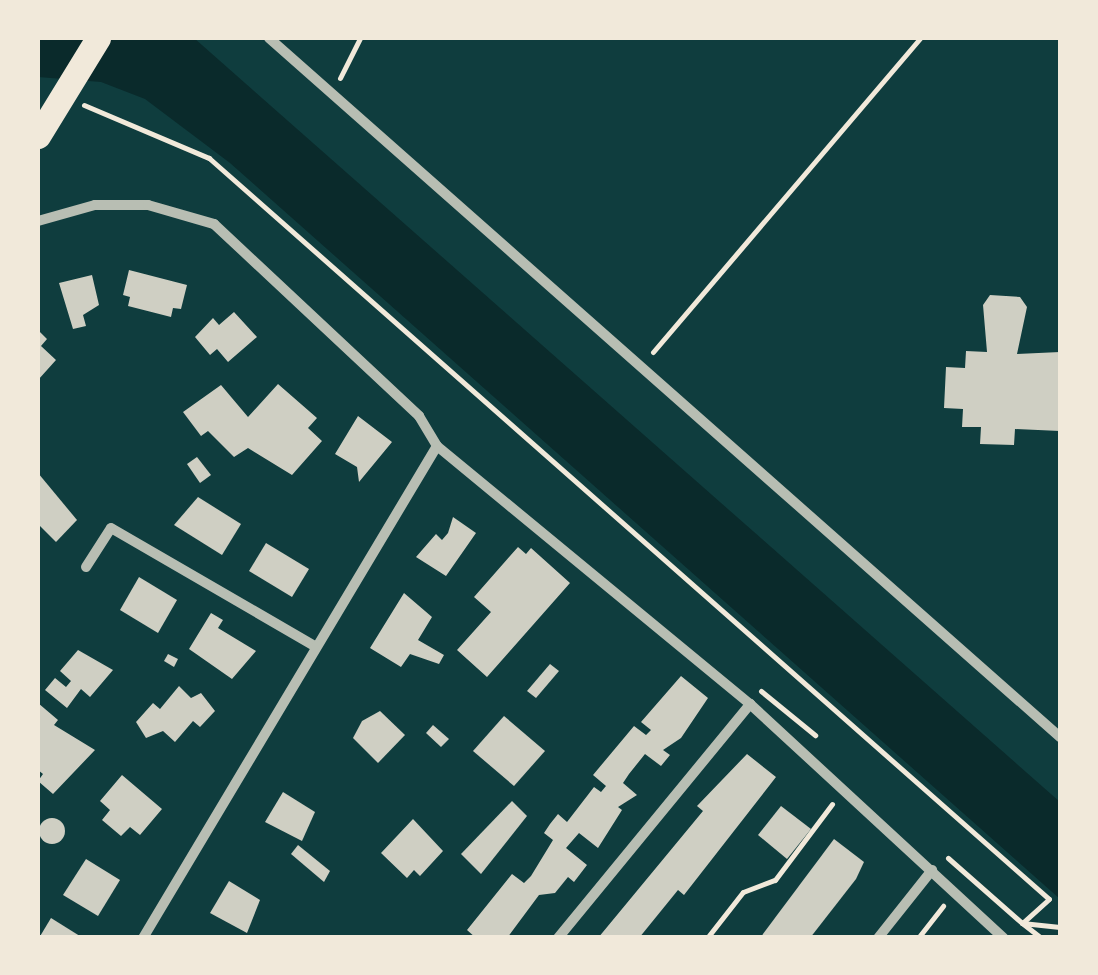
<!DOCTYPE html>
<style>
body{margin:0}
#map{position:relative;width:1098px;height:975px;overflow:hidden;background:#0f3d3e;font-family:"Playfair Display",serif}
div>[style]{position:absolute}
.water>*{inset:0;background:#0a2a2b}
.building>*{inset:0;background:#cfcfc3}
.round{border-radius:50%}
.path>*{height:5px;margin:-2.5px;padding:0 2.5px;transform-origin:2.5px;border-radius:2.5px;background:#f1e9da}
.minor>*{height:10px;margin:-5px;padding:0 5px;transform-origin:5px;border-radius:5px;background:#b8beb3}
.primary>*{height:25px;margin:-12.5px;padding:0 12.5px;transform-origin:12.5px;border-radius:12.5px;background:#f1e9da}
span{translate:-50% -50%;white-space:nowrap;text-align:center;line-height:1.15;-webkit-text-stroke:10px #f1e9da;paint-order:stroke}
.frame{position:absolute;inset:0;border:40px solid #f1e9da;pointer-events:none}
</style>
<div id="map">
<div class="water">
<i style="clip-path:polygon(38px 38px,194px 38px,1060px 802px,1060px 899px,230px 163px,145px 99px,101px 82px,38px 77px)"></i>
</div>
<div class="building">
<i style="clip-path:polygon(129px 270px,187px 285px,181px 309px,173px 308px,171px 317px,128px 306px,130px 297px,123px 295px)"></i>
<i style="clip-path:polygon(92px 275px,99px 305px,83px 315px,86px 326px,73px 329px,59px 283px)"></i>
<i style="clip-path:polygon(990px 295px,1020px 297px,1027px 307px,1017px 354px,1060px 352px,1060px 431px,1015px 429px,1014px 445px,980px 444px,981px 427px,962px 427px,963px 409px,944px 408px,946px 367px,965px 368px,966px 351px,987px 352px,983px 305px)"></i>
<i style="clip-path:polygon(234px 312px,257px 337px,228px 362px,217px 349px,210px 355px,195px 337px,213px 318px,219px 325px)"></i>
<i style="clip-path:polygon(38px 330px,47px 339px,41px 346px,56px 360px,38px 380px)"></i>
<i style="clip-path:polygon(278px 384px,317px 418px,308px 428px,322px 441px,292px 475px,248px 448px,234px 457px,208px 431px,201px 436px,183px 412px,221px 385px,248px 417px)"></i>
<i style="clip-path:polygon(358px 416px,392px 442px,359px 482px,357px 467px,335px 454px)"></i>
<i style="clip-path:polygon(197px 457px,211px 475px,200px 483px,187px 464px)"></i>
<i style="clip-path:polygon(38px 473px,77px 520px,56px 542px,38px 524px)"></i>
<i style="clip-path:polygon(198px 497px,241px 524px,222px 555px,174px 525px)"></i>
<i style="clip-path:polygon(453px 517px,476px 533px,446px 576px,416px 557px,436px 534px,442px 540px,448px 533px)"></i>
<i style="clip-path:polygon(266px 543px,309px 569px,292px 597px,249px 571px)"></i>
<i style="clip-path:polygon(518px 547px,526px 554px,531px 548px,570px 583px,487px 677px,457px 650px,491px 612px,474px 597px)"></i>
<i style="clip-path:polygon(139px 577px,177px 600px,158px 633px,120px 610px)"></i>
<i style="clip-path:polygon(404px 593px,432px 617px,418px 640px,444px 655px,439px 664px,410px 654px,401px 667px,370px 648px)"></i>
<i style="clip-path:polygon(211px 613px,223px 620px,218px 628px,256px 651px,232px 679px,189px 649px)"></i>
<i style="clip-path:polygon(78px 650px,113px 670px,90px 697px,81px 689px,67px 708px,45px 690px,55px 678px,66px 687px,71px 681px,60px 671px)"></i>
<i style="clip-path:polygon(168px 654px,178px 659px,174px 667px,164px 661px)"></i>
<i style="clip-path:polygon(550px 664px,559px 671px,536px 698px,527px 691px)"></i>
<i style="clip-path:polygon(681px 676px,708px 698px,681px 738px,663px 750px,670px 755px,661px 766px,645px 754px,629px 774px,623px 783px,637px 795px,618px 807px,622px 810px,598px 848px,579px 833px,566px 848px,587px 865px,574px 882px,568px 877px,555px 893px,539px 895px,507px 938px,476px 938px,467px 930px,512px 874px,524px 883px,531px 876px,553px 840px,544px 833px,550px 824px,558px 814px,567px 822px,594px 787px,601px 792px,606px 786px,593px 775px,634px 726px,646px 735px,651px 730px,641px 722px)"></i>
<i style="clip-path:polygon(179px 686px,191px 698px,201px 693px,215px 711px,200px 727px,193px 721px,175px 742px,163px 731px,146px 738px,136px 722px,153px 703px,160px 709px)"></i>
<i style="clip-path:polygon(38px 703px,58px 720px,54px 725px,95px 750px,53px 794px,38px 781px,43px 774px,38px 770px)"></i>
<i style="clip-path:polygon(380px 711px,405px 735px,378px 763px,353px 738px,362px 721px)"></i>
<i style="clip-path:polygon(504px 716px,545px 751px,514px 786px,473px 751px)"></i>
<i style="clip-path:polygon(433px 725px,449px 739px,441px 747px,426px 733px)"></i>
<i style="clip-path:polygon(747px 754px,776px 777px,684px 895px,678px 890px,639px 938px,598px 938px,703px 811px,697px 806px)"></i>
<i style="clip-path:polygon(122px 775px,162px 809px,140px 835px,130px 827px,121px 836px,102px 820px,110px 810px,100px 801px)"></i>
<i style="clip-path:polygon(283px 792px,315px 812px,302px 841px,265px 822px)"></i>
<i style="clip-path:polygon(512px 801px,527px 816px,481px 874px,461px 854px)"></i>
<i style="clip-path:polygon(781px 806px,811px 829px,787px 859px,758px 835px)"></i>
<i class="round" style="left:39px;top:818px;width:26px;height:26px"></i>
<i style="clip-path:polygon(413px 819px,443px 851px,420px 876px,414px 870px,407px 878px,381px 853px)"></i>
<i style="clip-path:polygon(834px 839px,864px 862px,856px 879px,810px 938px,760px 938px)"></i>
<i style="clip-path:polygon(298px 845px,330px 871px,324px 882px,291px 854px)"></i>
<i style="clip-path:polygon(86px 859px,120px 880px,98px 916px,63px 895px)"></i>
<i style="clip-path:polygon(229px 881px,260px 900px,247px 933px,210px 913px)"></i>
<i style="clip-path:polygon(51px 918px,83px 938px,39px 938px)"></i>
</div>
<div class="path">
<i style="left:340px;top:78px;width:45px;rotate:-63.4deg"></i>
<i style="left:84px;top:105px;width:136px;rotate:23deg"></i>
<i style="left:209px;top:158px;width:1120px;rotate:41.42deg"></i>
<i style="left:1049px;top:899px;width:36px;rotate:138deg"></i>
<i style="left:1022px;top:923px;width:24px;rotate:38deg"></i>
<i style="left:653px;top:352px;width:412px;rotate:-49.6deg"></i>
<i style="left:761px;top:691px;width:70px;rotate:39.2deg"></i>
<i style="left:948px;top:858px;width:98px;rotate:41.3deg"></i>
<i style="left:1022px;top:923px;width:38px;rotate:6deg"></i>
<i style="left:707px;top:938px;width:58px;rotate:-52deg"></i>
<i style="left:743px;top:892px;width:34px;rotate:-21deg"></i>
<i style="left:775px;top:880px;width:95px;rotate:-53.1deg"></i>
<i style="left:918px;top:938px;width:41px;rotate:-52deg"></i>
</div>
<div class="minor">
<i style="left:269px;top:38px;width:1056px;rotate:41.47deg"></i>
<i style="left:38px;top:221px;width:59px;rotate:-15.7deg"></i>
<i style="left:95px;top:205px;width:53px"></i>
<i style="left:148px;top:205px;width:69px;rotate:16.1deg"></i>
<i style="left:214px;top:224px;width:281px;rotate:43.1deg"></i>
<i style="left:419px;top:416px;width:35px;rotate:59deg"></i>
<i style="left:437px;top:446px;width:406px;rotate:39.5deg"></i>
<i style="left:750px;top:704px;width:345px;rotate:42.7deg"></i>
<i style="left:86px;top:567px;width:46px;rotate:-57.3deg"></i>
<i style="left:111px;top:528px;width:237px;rotate:30.1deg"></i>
<i style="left:143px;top:938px;width:573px;rotate:-59.14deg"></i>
<i style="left:558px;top:938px;width:303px;rotate:-50.6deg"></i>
<i style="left:878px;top:938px;width:87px;rotate:-51.5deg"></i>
</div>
<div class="primary">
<i style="left:38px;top:136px;width:115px;rotate:-58.5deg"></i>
</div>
<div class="frame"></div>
</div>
